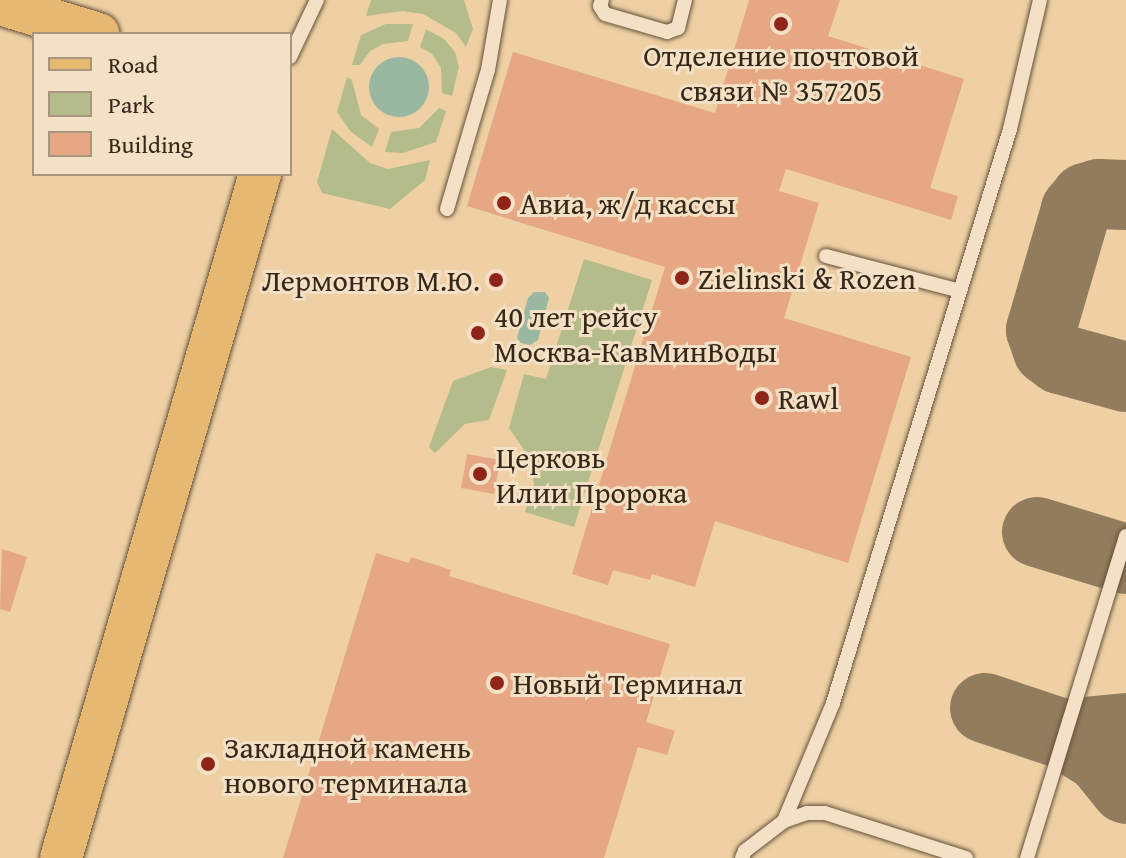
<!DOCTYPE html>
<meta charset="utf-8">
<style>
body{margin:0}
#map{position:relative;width:1126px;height:858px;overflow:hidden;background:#eed0a4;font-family:"Gentium Book Plus",serif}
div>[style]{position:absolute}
.green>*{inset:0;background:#b3bc8a}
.water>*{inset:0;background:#9ab7a2}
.round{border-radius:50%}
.taxiway>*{height:70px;margin:-35px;padding:0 35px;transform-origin:35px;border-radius:35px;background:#927c5e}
.building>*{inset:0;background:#e5a784}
.roads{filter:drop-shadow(0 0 2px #64523b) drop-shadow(0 0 2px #64523b)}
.service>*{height:14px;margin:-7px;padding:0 7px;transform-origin:7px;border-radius:7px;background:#f4e0c4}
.primary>*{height:42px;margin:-21px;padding:0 21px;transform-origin:21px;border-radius:21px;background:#e7b872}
.dots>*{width:22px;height:22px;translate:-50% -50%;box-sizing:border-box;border:4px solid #f4e0c4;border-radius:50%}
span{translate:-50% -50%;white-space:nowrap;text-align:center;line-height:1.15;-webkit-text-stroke:6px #f4e0c4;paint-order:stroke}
.poi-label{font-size:30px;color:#362818}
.left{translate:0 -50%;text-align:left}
.right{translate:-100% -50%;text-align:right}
.legend{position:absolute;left:32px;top:32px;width:260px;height:144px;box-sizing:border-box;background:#f4e0c4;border:2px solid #a8967f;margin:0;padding:10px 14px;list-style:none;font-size:24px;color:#362818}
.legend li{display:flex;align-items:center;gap:16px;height:40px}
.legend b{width:40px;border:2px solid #a8967f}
</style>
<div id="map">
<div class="green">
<i style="clip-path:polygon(371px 0,464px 0,473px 29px,466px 47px,456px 33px,423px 14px,403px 11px,366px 16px)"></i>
<i style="clip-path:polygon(386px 24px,413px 24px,408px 41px,383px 44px,370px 51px,360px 65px,352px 65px,361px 35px)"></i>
<i style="clip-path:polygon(426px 29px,444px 39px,455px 52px,459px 67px,452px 96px,442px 93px,441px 68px,432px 54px,420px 47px)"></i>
<i style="clip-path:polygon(347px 77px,352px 80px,361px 115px,379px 129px,372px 147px,351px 132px,337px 112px)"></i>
<i style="clip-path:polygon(439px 108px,446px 111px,436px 142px,403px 153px,385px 152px,391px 132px,419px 128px)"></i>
<i style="clip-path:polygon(332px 129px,370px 163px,388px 169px,430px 160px,425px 180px,390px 209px,322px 193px,317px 182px)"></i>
<i style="clip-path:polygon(584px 259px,652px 280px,574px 527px,525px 512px,534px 485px,530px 459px,509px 428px,524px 374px,546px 379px)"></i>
<i style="clip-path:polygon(491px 367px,507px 370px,489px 420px,465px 424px,435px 453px,429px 447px,453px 381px)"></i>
</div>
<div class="water">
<i class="round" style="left:369px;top:57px;width:60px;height:60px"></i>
<i style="clip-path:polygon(534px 292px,545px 292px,549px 298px,538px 340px,530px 345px,521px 343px,517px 338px,528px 298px)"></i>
</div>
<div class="taxiway">
<i style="left:1126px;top:195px;width:27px;rotate:-178deg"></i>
<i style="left:1099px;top:194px;width:14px;rotate:163deg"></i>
<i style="left:1086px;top:198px;width:16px;rotate:130deg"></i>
<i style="left:1076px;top:210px;width:125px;rotate:106.3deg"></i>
<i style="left:1041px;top:330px;width:21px;rotate:71deg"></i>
<i style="left:1048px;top:350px;width:15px;rotate:37deg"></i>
<i style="left:1060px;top:359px;width:68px;rotate:15.3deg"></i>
<i style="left:1037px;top:532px;width:93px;rotate:16.9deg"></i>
<i style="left:985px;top:708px;width:82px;rotate:18.4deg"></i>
<i style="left:1063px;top:734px;width:63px;rotate:-5.4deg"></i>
<i style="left:1063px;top:734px;width:44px;rotate:31.9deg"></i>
<i style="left:1100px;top:757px;width:41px;rotate:50.9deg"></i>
</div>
<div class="building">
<i style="clip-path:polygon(749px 0,840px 0,828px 36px,964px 79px,930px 188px,958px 196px,951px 220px,786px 169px,779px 191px,819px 203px,784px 318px,911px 357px,848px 563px,715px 521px,695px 587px,652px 574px,650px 580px,613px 570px,608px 585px,572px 574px,665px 267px,467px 206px,513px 52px,715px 113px)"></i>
<i style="clip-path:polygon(467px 454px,500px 460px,494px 494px,461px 488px)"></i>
<i style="clip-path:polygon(2px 549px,27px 557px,10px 612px,0 609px)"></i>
<i style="clip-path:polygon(376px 553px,409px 563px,411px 557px,451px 570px,449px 576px,670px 644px,646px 722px,675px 731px,667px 755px,638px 747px,604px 858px,283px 858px)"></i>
</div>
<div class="roads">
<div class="service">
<i style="left:602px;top:0;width:6px;rotate:108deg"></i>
<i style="left:600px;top:6px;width:9px;rotate:58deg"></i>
<i style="left:605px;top:14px;width:65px;rotate:16.2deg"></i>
<i style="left:667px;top:32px;width:12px;rotate:-20deg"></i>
<i style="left:678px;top:28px;width:29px;rotate:-76deg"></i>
<i style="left:290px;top:57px;width:63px;rotate:-64.7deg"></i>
<i style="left:447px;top:209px;width:145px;rotate:-73.6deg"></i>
<i style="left:488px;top:70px;width:71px;rotate:-80.3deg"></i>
<i style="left:826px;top:256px;width:138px;rotate:14.6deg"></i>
<i style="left:784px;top:821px;width:128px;rotate:-67.4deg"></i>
<i style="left:833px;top:703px;width:601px;rotate:-72.86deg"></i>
<i style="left:1010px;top:129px;width:132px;rotate:-76.9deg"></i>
<i style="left:742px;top:858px;width:8px;rotate:-67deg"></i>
<i style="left:745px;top:851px;width:49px;rotate:-37.6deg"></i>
<i style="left:784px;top:821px;width:24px;rotate:-19deg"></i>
<i style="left:807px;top:813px;width:18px"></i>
<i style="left:825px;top:813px;width:148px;rotate:17.7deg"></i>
<i style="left:1027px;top:858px;width:337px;rotate:-72.9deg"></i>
</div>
<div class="primary">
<i style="left:0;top:4px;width:103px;rotate:16.9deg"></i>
<i style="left:61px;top:858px;width:712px;rotate:-73.78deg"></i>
</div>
</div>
<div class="dots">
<i style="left:781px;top:24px;background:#8f2418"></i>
<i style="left:504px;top:203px;background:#8f2418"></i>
<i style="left:682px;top:278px;background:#8f2418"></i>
<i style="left:496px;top:280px;background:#8f2418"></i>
<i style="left:478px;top:333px;background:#8f2418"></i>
<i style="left:762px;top:398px;background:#8f2418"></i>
<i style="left:480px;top:474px;background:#8f2418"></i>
<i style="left:497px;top:683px;background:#8f2418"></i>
<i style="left:208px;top:764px;background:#8f2418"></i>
</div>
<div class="poi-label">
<span style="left:781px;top:72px">Отделение почтовой<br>связи № 357205</span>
<span class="left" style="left:520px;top:203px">Авиа, ж/д кассы</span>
<span class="left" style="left:698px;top:278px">Zielinski &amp; Rozen</span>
<span class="right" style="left:480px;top:280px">Лермонтов М.Ю.</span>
<span class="left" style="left:494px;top:333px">40 лет рейсу<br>Москва-КавМинВоды</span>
<span class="left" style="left:778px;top:398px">Rawl</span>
<span class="left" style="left:496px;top:474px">Церковь<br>Илии Пророка</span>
<span class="left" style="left:513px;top:683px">Новый Терминал</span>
<span class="left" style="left:224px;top:764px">Закладной камень<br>нового терминала</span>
</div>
<ul class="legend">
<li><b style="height:10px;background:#e7b872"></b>Road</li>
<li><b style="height:22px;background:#b3bc8a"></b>Park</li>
<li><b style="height:22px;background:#e5a784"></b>Building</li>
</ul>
</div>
